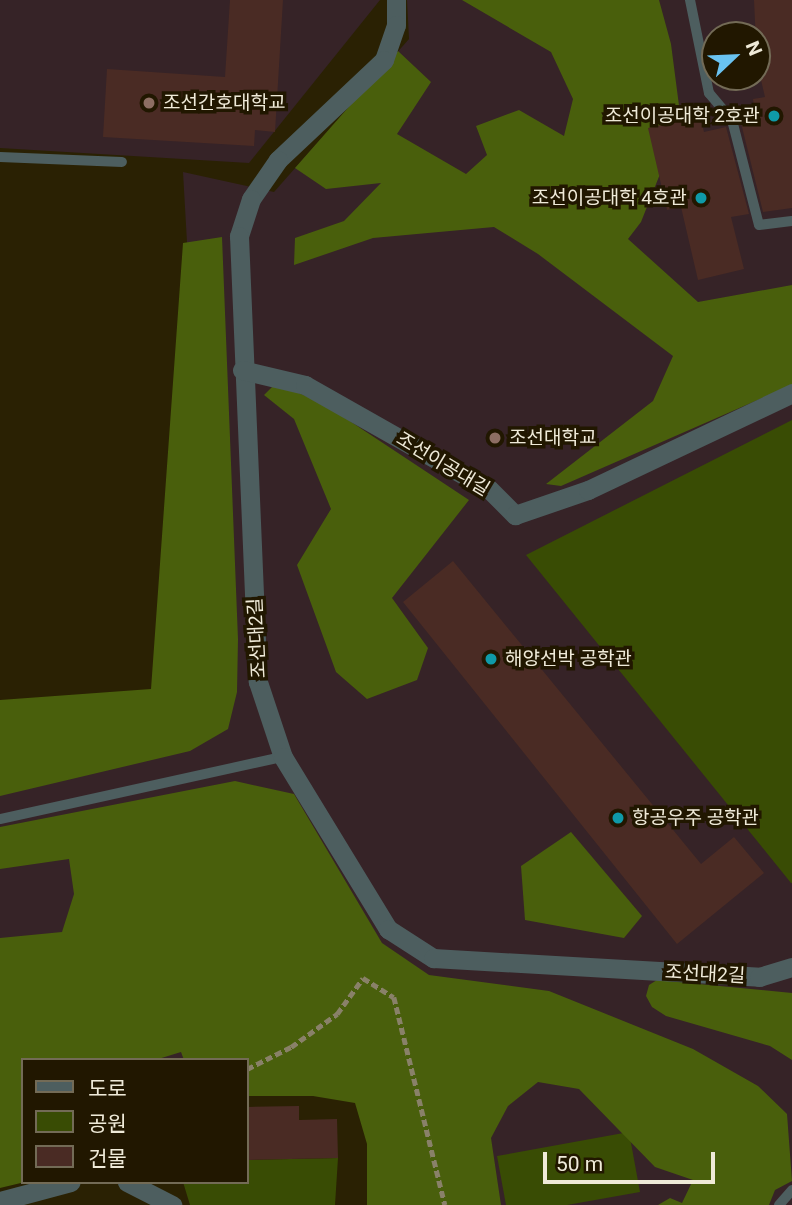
<!DOCTYPE html>
<html>
<head>
<meta charset="utf-8">
<style>
  body { margin:0 }
  #map { position:relative; width:792px; height:1205px; overflow:hidden; background:#2a2103; font-family:Roboto,"Noto Sans KR",sans-serif }
  div>[style] { position:absolute }
  .education>* { inset:0; background:#362327 }
  .green>* { inset:0; background:#394c04 }
  .forest>* { inset:0; background:#495f0c }
  .building>* { inset:0; background:#4a2b24 }
  .path>* { height:4.5px; margin-top:-2.25px; transform-origin:0; background:repeating-linear-gradient(90deg,#898169 0 7px,transparent 0 10.5px) }
  .lane>* { height:10px; margin:-5px; padding:0 5px; transform-origin:5px; border-radius:5px; background:#4d5e5f }
  .street>* { height:19px; margin:-9.5px; padding:0 9.5px; transform-origin:9.5px; border-radius:9.5px; background:#4d5e5f }
  .dots>* { width:19px; height:19px; translate:-50% -50%; box-sizing:border-box; border:4px solid #211700; border-radius:50% }
  span { translate:-50% -50%; white-space:nowrap; text-align:center; line-height:1.15; -webkit-text-stroke:7px #211700; paint-order:stroke }
  .poi-label { font-size:19px; color:#efead8 }
  .left { translate:0 -50%; text-align:left }
  .right { translate:-100% -50%; text-align:right }
  .street-label { font-size:19px; color:#efead8 }
  .legend { position:absolute; left:21px; top:1058px; width:228px; height:126px; box-sizing:border-box; background:#211700; border:2px solid #736b56; margin:0; padding:9px 12px; list-style:none; font-size:21px; color:#efead8 }
  .legend li { display:flex; align-items:center; gap:14px; height:35px }
  .legend b { width:35px; border:2px solid #736b56 }
  .north { position:absolute; left:701px; top:21px; width:70px; height:70px; box-sizing:border-box; background:#211700; border:2px solid #736b56; border-radius:50%; rotate:67deg; font-size:19px; font-weight:700; line-height:28px; text-align:center; color:#efead8 }
  .north::after { content:''; display:block; margin:auto; width:24px; height:32px; background:#6ac3f1; clip-path:polygon(50% 0,100% 100%,50% 72%,0 100%) }
  .scale { position:absolute; left:543px; top:1152px; width:172px; height:32px; box-sizing:border-box; border:4px solid #efead8; border-top:0; padding-left:9px; font-size:21px; line-height:24px; white-space:nowrap; color:#efead8; -webkit-text-stroke:5px #211700; paint-order:stroke }
</style>
</head>
<body>
<div id="map">
  <div class="education">
    <div style="clip-path:polygon(0 0,380px 0,249px 163px,0 148px)"></div>
    <div style="clip-path:polygon(evenodd,407px 0,792px 0,792px 1205px,496px 1205px,491px 1149px,247px 1060px,23px 1060px,0 1150px,0 725px,212px 683px,183px 172px,274px 192px,409px 39px,407px 0,715px 35px,757px 35px,757px 77px,715px 77px,715px 35px)"></div>
  </div>
  <div class="green">
    <div style="clip-path:polygon(792px 420px,792px 883px,791px 883px,526px 555px)"></div>
    <div style="clip-path:polygon(629px 1132px,640px 1192px,567px 1205px,506px 1205px,497px 1156px)"></div>
    <div style="clip-path:polygon(338px 1158px,335px 1205px,190px 1205px,183px 1182px,247px 1182px,247px 1160px)"></div>
  </div>
  <div class="forest">
    <div style="clip-path:polygon(462px 0,659px 0,671px 44px,681px 121px,641px 222px,628px 239px,698px 302px,792px 285px,792px 385px,561px 486px,546px 484px,653px 401px,673px 356px,538px 254px,494px 227px,373px 238px,294px 265px,295px 238px,344px 221px,381px 183px,326px 189px,295px 168px,398px 51px,431px 82px,397px 134px,466px 174px,487px 155px,476px 126px,519px 110px,564px 136px,573px 99px,551px 52px)"></div>
    <div style="clip-path:polygon(222px 237px,238px 639px,237px 692px,228px 729px,190px 751px,0 796px,0 700px,151px 689px,183px 243px)"></div>
    <div style="clip-path:polygon(276px 383px,324px 404px,469px 500px,392px 598px,428px 648px,417px 680px,367px 699px,336px 672px,297px 565px,331px 509px,294px 419px,264px 395px)"></div>
    <div style="clip-path:polygon(235px 781px,294px 794px,382px 943px,429px 975px,549px 991px,693px 1049px,758px 1086px,787px 1114px,792px 1181px,775px 1190px,769px 1205px,658px 1205px,670px 1198px,682px 1203px,693px 1180px,655px 1167px,579px 1089px,538px 1082px,508px 1106px,491px 1138px,501px 1205px,367px 1205px,367px 1144px,355px 1103px,313px 1096px,247px 1096px,247px 1060px,184px 1060px,181px 1052px,155px 1060px,23px 1060px,25px 1182px,0 1188px,0 938px,62px 932px,74px 894px,69px 859px,0 869px,0 827px)"></div>
    <div style="clip-path:polygon(571px 832px,642px 916px,624px 938px,525px 920px,521px 866px)"></div>
    <div style="clip-path:polygon(657px 980px,792px 993px,792px 1060px,770px 1046px,666px 1016px,652px 1007px,646px 996px,649px 985px)"></div>
  </div>
  <div class="building">
    <div style="clip-path:polygon(230px 0,283px 0,275px 132px,255px 130px,254px 146px,103px 137px,107px 69px,225px 77px)"></div>
    <div style="clip-path:polygon(754px 0,792px 0,792px 208px,763px 212px,741px 123px,756px 119px,753px 99px,765px 97px,757px 63px)"></div>
    <div style="clip-path:polygon(700px 116px,704px 132px,726px 127px,749px 214px,731px 217px,744px 269px,698px 280px,681px 207px,667px 210px,648px 128px)"></div>
    <div style="clip-path:polygon(453px 561px,701px 864px,734px 837px,764px 873px,677px 944px,403px 602px)"></div>
    <div style="clip-path:polygon(299px 1106px,299px 1120px,337px 1119px,338px 1158px,247px 1160px,247px 1107px)"></div>
  </div>
  <div class="path">
    <div style="left:247px;top:1069px;width:49px;rotate:-26.6deg"></div>
    <div style="left:291px;top:1047px;width:57px;rotate:-35.7deg"></div>
    <div style="left:337px;top:1014px;width:44px;rotate:-54.2deg"></div>
    <div style="left:363px;top:978px;width:36px;rotate:32deg"></div>
    <div style="left:394px;top:997px;width:214px;rotate:76.2deg"></div>
  </div>
  <div class="lane">
    <div style="left:690px;top:0;width:95px;rotate:78.5deg"></div>
    <div style="left:709px;top:93px;width:35px;rotate:50deg"></div>
    <div style="left:732px;top:120px;width:108px;rotate:75.6deg"></div>
    <div style="left:759px;top:225px;width:33px;rotate:-7deg"></div>
    <div style="left:0;top:157px;width:122px;rotate:2.3deg"></div>
    <div style="left:0;top:819px;width:290px;rotate:-12.4deg"></div>
    <div style="left:779px;top:1205px;width:20px;rotate:-49deg"></div>
  </div>
  <div class="street">
    <div style="left:396px;top:0;width:25px;rotate:90deg"></div>
    <div style="left:396px;top:25px;width:37px;rotate:109deg"></div>
    <div style="left:384px;top:60px;width:146px;rotate:136.7deg"></div>
    <div style="left:278px;top:160px;width:47px;rotate:124.7deg"></div>
    <div style="left:251px;top:199px;width:39px;rotate:108deg"></div>
    <div style="left:239px;top:236px;width:446px;rotate:87.6deg"></div>
    <div style="left:258px;top:682px;width:79px;rotate:71.6deg"></div>
    <div style="left:283px;top:757px;width:202px;rotate:58.6deg"></div>
    <div style="left:388px;top:929px;width:54px;rotate:32.8deg"></div>
    <div style="left:433px;top:958px;width:327px;rotate:3.3deg"></div>
    <div style="left:759px;top:977px;width:34px;rotate:-17deg"></div>
    <div style="left:242px;top:370px;width:65px;rotate:13.4deg"></div>
    <div style="left:305px;top:385px;width:211px;rotate:29.5deg"></div>
    <div style="left:489px;top:489px;width:37px;rotate:45deg"></div>
    <div style="left:515px;top:515px;width:77px;rotate:-18.9deg"></div>
    <div style="left:588px;top:490px;width:226px;rotate:-25.4deg"></div>
    <div style="left:127px;top:1182px;width:51px;rotate:27.1deg"></div>
    <div style="left:0;top:1201px;width:73px;rotate:-15deg"></div>
  </div>
  <div class="dots">
    <div style="left:149px;top:103px;background:#8d6e63"></div>
    <div style="left:774px;top:116px;background:#0f9aa8"></div>
    <div style="left:701px;top:198px;background:#0f9aa8"></div>
    <div style="left:495px;top:438px;background:#8d6e63"></div>
    <div style="left:491px;top:659px;background:#0f9aa8"></div>
    <div style="left:618px;top:818px;background:#0f9aa8"></div>
  </div>
  <div class="poi-label">
    <span class="left" style="left:163px;top:103px">조선간호대학교</span>
    <span class="right" style="left:760px;top:116px">조선이공대학 2호관</span>
    <span class="right" style="left:687px;top:198px">조선이공대학 4호관</span>
    <span class="left" style="left:509px;top:438px">조선대학교</span>
    <span class="left" style="left:505px;top:659px">해양선박 공학관</span>
    <span class="left" style="left:632px;top:818px">항공우주 공학관</span>
  </div>
  <div class="street-label">
    <span style="left:443px;top:464px;rotate:31deg">조선이공대길</span>
    <span style="left:257px;top:638px;rotate:-93deg">조선대2길</span>
    <span style="left:705px;top:974px;rotate:3deg">조선대2길</span>
  </div>
  <ul class="legend">
  <li><b style="height:9px;background:#4d5e5f"></b>도로</li>
  <li><b style="height:19px;background:#394c04"></b>공원</li>
  <li><b style="height:19px;background:#4a2b24"></b>건물</li>
  </ul>
  <div class="north">N</div>
  <div class="scale">50 m</div>
</div>
</body>
</html>
